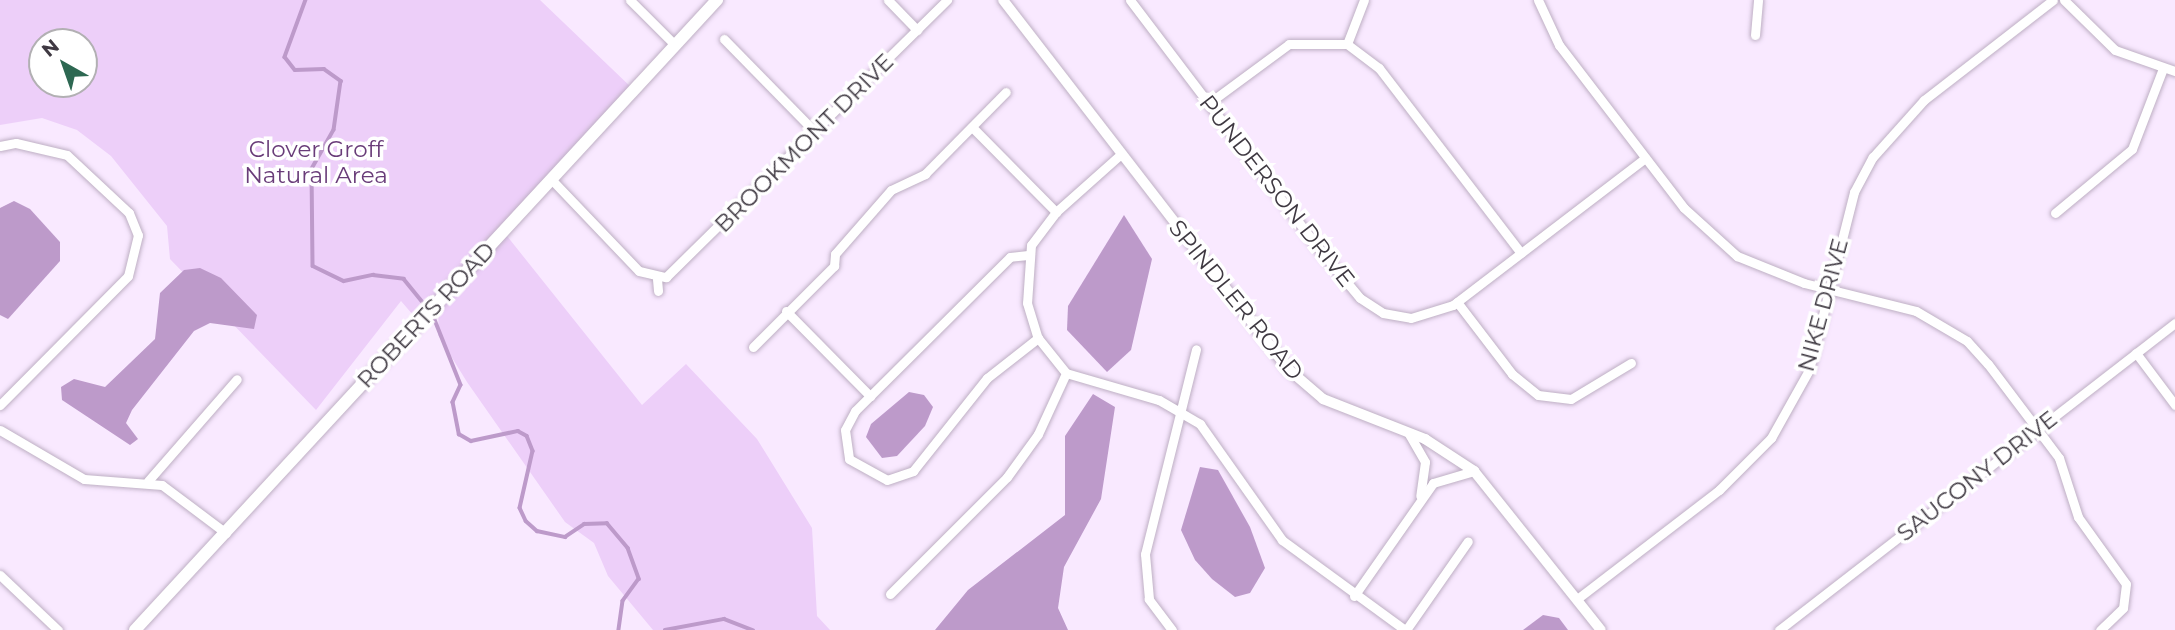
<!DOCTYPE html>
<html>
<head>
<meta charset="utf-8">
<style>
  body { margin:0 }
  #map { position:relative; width:2175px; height:630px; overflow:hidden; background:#f9e9ff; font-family:Montserrat,sans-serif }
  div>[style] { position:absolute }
  .green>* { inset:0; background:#edcff9 }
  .water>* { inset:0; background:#bd9aca }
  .stream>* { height:3.5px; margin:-1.75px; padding:0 1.75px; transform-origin:1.75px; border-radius:1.75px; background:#bd9aca }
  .roads { filter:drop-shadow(0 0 2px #beafc4) drop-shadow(0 0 2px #beafc4) }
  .minor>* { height:9px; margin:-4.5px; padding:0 4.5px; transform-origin:4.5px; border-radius:4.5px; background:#fff }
  .tertiary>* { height:10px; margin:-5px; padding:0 5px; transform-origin:5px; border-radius:5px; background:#fff }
  .secondary>* { height:12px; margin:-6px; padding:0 6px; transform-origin:6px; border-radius:6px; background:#fff }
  span { translate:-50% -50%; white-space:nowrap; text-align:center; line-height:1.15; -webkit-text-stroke:7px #fff; paint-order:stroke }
  .street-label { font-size:23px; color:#3f3942 }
  .park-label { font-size:23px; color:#693c79 }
  .north { position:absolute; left:28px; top:28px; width:70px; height:70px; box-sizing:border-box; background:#fff; border:2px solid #b2b0b3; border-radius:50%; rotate:320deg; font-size:19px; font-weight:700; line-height:28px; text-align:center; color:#3f3942 }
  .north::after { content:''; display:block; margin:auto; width:24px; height:32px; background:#2d6852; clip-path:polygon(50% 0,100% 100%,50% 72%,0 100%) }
</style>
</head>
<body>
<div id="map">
  <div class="green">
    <div style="clip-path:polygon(evenodd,0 0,540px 0,634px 90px,503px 231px,642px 405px,686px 364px,757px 439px,812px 528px,817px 616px,830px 630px,653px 630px,608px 576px,594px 543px,565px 522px,467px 382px,438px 335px,439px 301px,419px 322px,401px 301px,316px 410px,170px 259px,167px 226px,111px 156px,77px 130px,42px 118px,0 125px,0 0,42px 42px,84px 42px,84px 84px,42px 84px,42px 42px)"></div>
  </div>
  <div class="water">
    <div style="clip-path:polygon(14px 201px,30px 209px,60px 242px,60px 261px,8px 319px,0 315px,0 208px)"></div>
    <div style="clip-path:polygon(1124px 215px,1152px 259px,1131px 350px,1107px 372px,1067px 330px,1068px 306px)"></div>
    <div style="clip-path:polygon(200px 268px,221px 278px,257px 315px,254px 329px,210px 323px,194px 331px,132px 410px,126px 423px,138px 439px,130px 445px,62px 400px,61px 387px,74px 379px,105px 387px,155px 339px,160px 293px,184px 270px)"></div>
    <div style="clip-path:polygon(909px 392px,924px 395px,933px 407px,925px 426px,897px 456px,882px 458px,866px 437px,871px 424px)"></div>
    <div style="clip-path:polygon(1093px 394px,1115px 407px,1101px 499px,1064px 567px,1058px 608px,1068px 630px,935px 630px,968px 590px,1065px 515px,1065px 436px)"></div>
    <div style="clip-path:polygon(1200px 467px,1218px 470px,1250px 527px,1265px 568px,1250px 593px,1235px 597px,1212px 579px,1195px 560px,1181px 530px)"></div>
    <div style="clip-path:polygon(1543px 615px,1559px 618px,1568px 630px,1523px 630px)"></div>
  </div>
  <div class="stream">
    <div style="left:306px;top:0;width:61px;rotate:110.2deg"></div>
    <div style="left:285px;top:57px;width:16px;rotate:52deg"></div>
    <div style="left:295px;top:70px;width:29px;rotate:-2deg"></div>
    <div style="left:324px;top:69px;width:21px;rotate:35deg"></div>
    <div style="left:341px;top:81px;width:49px;rotate:98.1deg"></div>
    <div style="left:334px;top:130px;width:45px;rotate:119.4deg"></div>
    <div style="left:312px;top:169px;width:97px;rotate:89.4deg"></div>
    <div style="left:313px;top:266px;width:34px;rotate:26deg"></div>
    <div style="left:344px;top:281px;width:30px;rotate:-12deg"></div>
    <div style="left:373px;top:275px;width:31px;rotate:7deg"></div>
    <div style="left:404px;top:279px;width:38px;rotate:51deg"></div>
    <div style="left:433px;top:315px;width:75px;rotate:68.2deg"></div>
    <div style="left:461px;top:385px;width:19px;rotate:115deg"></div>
    <div style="left:453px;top:402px;width:33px;rotate:79deg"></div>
    <div style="left:459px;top:434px;width:14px;rotate:30deg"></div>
    <div style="left:471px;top:441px;width:48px;rotate:-12deg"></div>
    <div style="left:518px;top:431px;width:10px;rotate:29deg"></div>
    <div style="left:527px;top:436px;width:16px;rotate:68deg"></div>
    <div style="left:533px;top:451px;width:58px;rotate:102.8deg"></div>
    <div style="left:520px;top:508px;width:14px;rotate:65deg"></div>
    <div style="left:526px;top:521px;width:15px;rotate:42deg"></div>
    <div style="left:537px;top:531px;width:29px;rotate:12deg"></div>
    <div style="left:565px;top:537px;width:23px;rotate:-34deg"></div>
    <div style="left:584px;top:524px;width:23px;rotate:-2deg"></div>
    <div style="left:607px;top:523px;width:33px;rotate:50deg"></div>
    <div style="left:628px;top:548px;width:33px;rotate:70deg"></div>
    <div style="left:639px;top:579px;width:27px;rotate:126deg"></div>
    <div style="left:623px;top:601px;width:29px;rotate:98deg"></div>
    <div style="left:665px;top:630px;width:60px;rotate:-10.6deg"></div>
    <div style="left:724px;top:619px;width:31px;rotate:21deg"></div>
  </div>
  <div class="roads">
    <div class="minor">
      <div style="left:630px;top:0;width:64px;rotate:45deg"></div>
      <div style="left:888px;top:0;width:42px;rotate:46deg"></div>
      <div style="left:1130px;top:0;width:306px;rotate:52.8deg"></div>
      <div style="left:1315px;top:244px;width:70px;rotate:50.2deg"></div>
      <div style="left:1360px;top:298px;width:27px;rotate:33deg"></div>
      <div style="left:1383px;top:313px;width:28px;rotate:10deg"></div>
      <div style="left:1411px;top:318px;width:44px;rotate:-17.2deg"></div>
      <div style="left:1453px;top:305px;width:242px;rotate:-37.4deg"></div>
      <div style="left:1538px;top:0;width:50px;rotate:65deg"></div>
      <div style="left:1559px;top:45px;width:205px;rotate:52.5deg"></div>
      <div style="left:1684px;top:208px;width:72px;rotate:42.2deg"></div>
      <div style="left:1737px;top:256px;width:72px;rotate:21.9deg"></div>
      <div style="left:1804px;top:283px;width:115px;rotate:14deg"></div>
      <div style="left:1916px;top:311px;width:59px;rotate:30.5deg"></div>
      <div style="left:1967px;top:341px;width:31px;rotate:48deg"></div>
      <div style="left:1988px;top:364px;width:118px;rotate:52.9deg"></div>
      <div style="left:2059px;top:458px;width:62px;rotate:72.1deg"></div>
      <div style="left:2078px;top:517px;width:82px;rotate:54.4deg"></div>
      <div style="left:2126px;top:584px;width:24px;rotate:97deg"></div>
      <div style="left:2123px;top:608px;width:32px;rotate:136deg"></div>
      <div style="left:2064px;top:0;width:71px;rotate:44.4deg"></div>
      <div style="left:2115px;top:50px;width:64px;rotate:19.3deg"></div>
      <div style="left:1755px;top:35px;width:35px;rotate:-85deg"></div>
      <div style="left:724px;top:39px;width:130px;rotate:45.6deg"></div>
      <div style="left:1347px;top:44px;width:47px;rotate:-68.9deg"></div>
      <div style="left:1209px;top:103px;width:99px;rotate:-36.4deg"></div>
      <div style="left:1289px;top:44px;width:58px"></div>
      <div style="left:1347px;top:44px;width:40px;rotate:37deg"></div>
      <div style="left:1379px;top:68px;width:233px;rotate:52.5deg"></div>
      <div style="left:972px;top:127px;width:120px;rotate:45.3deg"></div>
      <div style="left:0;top:146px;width:16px;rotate:-11deg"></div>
      <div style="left:16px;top:143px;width:52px;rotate:13.2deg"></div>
      <div style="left:67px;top:155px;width:85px;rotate:43.1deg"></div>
      <div style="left:129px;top:213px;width:24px;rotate:68deg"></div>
      <div style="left:138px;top:235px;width:42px;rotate:103.7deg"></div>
      <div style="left:128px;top:276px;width:182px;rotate:134.8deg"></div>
      <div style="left:1121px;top:154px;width:87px;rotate:138.3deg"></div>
      <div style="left:1056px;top:212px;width:41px;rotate:127.1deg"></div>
      <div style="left:1031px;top:245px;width:58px;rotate:93.9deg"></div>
      <div style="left:1027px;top:303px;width:37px;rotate:73deg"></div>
      <div style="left:1038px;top:338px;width:45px;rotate:51.3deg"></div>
      <div style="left:1066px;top:373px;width:97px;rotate:16.2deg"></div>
      <div style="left:1159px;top:400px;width:48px;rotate:30.3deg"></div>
      <div style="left:1200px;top:424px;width:142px;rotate:54.7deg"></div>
      <div style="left:1282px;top:540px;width:152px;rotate:36.2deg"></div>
      <div style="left:551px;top:179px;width:127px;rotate:46.3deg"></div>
      <div style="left:639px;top:271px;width:28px;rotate:13deg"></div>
      <div style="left:666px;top:277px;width:395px;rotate:-44.6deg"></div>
      <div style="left:2055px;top:213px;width:100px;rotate:-39.7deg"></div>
      <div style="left:2132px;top:149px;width:84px;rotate:-69deg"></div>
      <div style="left:1028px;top:255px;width:18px;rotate:174deg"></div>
      <div style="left:1010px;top:257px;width:218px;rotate:135.2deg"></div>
      <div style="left:855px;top:411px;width:21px;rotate:118deg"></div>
      <div style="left:845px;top:430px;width:29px;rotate:82deg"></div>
      <div style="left:849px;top:459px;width:43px;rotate:28.9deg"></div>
      <div style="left:887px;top:480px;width:28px;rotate:-19deg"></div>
      <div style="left:913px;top:471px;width:119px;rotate:-51.5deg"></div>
      <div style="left:987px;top:378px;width:65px;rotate:-38.1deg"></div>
      <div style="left:657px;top:279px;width:12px;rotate:85deg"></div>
      <div style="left:1457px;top:302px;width:91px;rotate:52.6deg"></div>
      <div style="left:1512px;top:374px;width:33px;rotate:39deg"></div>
      <div style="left:1538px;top:395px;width:33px;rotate:7deg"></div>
      <div style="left:1571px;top:399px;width:70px;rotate:-31deg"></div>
      <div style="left:786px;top:311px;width:120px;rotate:45.3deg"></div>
      <div style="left:753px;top:347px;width:115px;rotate:-45deg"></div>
      <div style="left:834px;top:266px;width:12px;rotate:-85deg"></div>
      <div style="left:835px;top:254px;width:85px;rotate:-48.8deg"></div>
      <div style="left:891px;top:190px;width:38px;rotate:-25deg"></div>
      <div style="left:925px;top:174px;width:115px;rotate:-45.4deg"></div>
      <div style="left:2136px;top:353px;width:65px;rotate:53.1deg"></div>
      <div style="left:0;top:430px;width:97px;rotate:30.3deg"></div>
      <div style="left:84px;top:479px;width:78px;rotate:4.4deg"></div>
      <div style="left:162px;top:485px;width:80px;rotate:36.9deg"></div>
      <div style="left:1409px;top:434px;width:32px;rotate:60deg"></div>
      <div style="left:1425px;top:462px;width:34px;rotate:98deg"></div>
      <div style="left:148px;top:481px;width:135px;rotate:-48.9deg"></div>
      <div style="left:0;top:575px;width:80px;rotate:43.5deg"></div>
      <div style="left:890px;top:594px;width:165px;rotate:-45deg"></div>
      <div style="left:1007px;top:477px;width:53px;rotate:-54.2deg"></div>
      <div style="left:1038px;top:434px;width:67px;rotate:-65.3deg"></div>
      <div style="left:1354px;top:596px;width:138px;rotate:-55deg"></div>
      <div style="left:1433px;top:483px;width:43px;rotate:-16.3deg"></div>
      <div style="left:1577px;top:599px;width:179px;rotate:-37.5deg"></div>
      <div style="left:1719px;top:490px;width:74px;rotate:-45deg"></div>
      <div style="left:1771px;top:438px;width:78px;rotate:-60.8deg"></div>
      <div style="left:1809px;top:370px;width:184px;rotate:-75.8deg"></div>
      <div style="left:1854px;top:192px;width:40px;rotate:-62deg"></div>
      <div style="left:1873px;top:157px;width:76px;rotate:-48.2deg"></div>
      <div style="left:1924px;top:100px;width:163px;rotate:-37.8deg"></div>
      <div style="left:1172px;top:630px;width:39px;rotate:-127deg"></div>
      <div style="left:1149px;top:599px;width:45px;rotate:-95.1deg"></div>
      <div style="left:1145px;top:554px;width:211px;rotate:-76deg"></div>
      <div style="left:1406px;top:630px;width:108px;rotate:-55.1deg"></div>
      <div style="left:1779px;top:630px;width:501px;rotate:-37.78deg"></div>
    </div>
    <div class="tertiary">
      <div style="left:1003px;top:0;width:465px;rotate:52.3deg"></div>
      <div style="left:1287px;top:368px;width:48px;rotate:40.7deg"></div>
      <div style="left:1323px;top:399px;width:110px;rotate:21.4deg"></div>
      <div style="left:1425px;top:439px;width:59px;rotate:33.1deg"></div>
      <div style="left:1474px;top:471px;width:203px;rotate:51.4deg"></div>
    </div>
    <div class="secondary">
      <div style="left:135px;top:630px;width:858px;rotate:-47.27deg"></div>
    </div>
  </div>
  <div class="street-label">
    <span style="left:804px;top:143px;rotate:-45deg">BROOKMONT DRIVE</span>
    <span style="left:1277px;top:191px;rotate:52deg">PUNDERSON DRIVE</span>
    <span style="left:1236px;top:300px;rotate:51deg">SPINDLER ROAD</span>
    <span style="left:1823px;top:305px;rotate:-75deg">NIKE DRIVE</span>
    <span style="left:426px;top:315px;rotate:-47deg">ROBERTS ROAD</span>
    <span style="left:1977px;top:476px;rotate:-38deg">SAUCONY DRIVE</span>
  </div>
  <div class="park-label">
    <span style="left:316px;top:162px">Clover Groff<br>Natural Area</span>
  </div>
  <div class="north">N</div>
</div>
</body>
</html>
